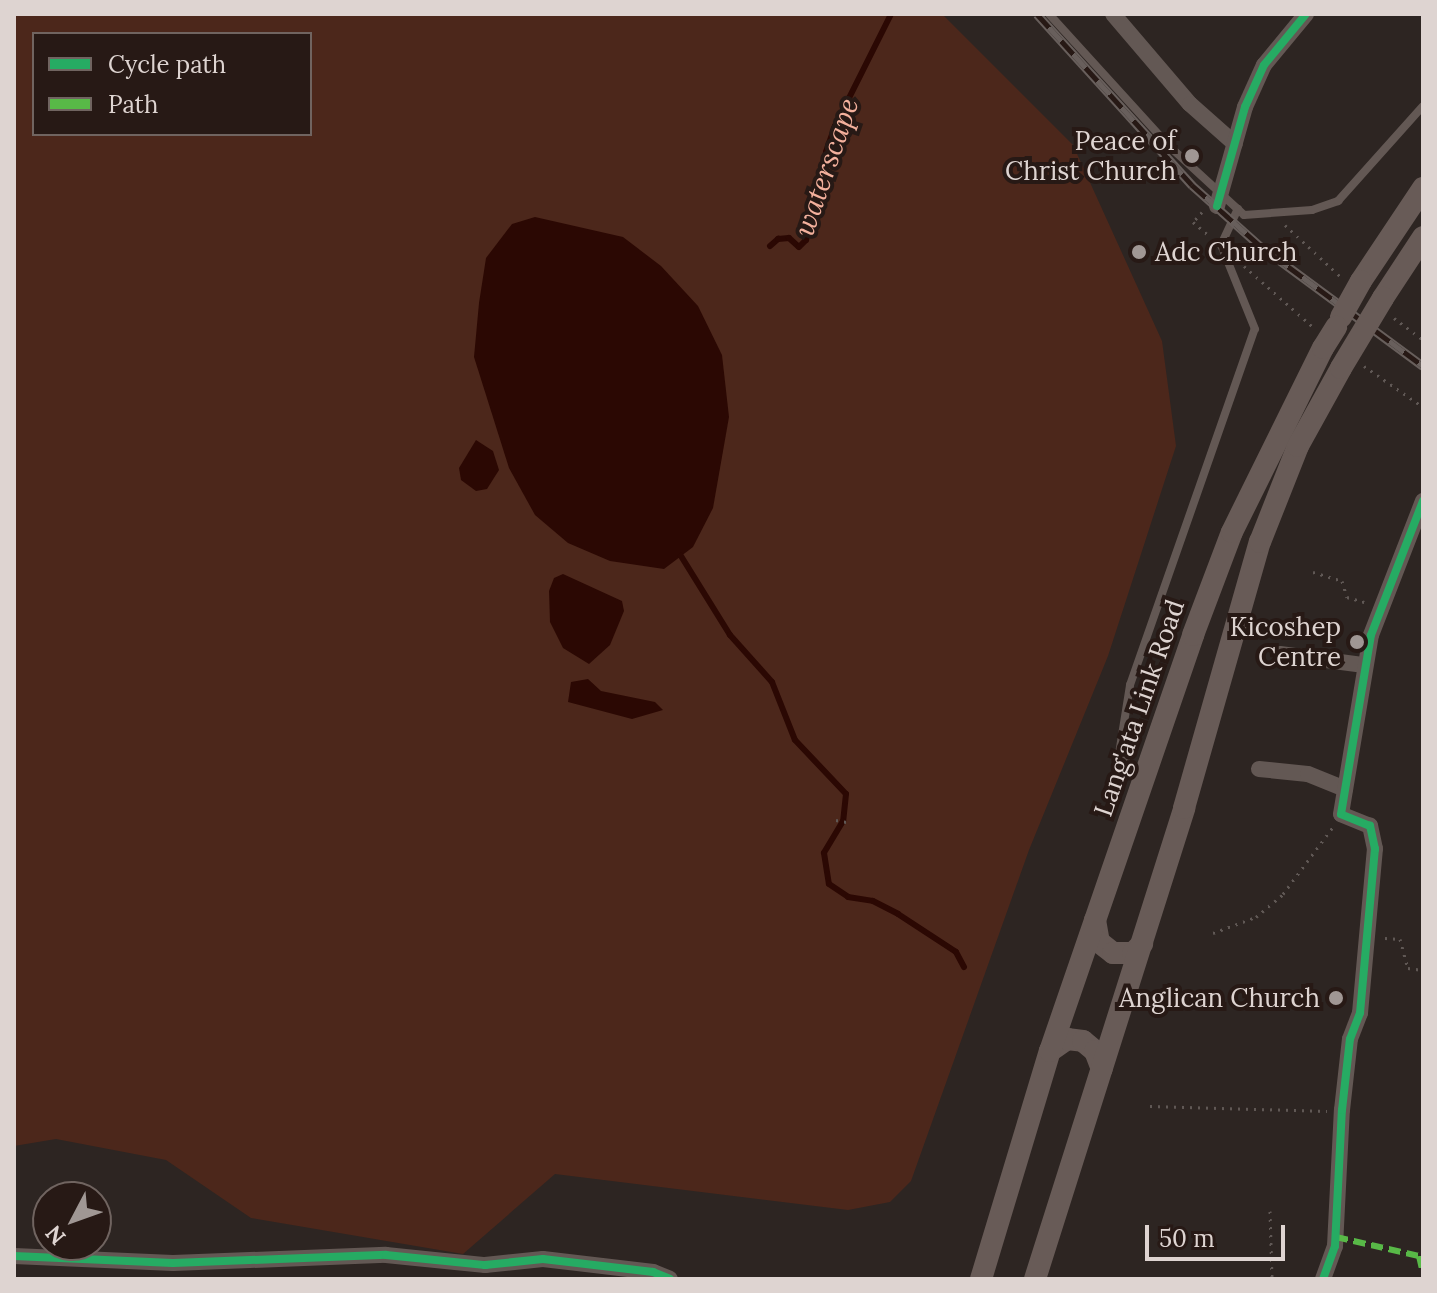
<!DOCTYPE html>
<html>
<head>
<meta charset="utf-8">
<style>
  body { margin:0 }
  #map { position:relative; width:1437px; height:1293px; overflow:hidden; background:#2d2522; font-family:Lora,serif }
  div>[style] { position:absolute }
  .green>* { inset:0; background:#4c271b; transform-origin:0 0 }
  .water>* { inset:0; background:#2b0803 }
  .stream>* { height:6px; margin:-3px; padding:0 3px; transform-origin:3px; border-radius:3px; background:#2b0803 }
  .path>* { height:3px; margin-top:-1.5px; transform-origin:0; background:repeating-linear-gradient(90deg,#605855 0 2px,transparent 0 8px) }
  .service>* { height:8px; margin:-4px; padding:0 4px; transform-origin:4px; border-radius:4px; background:#635854 }
  .minor>* { height:16px; margin:-8px; padding:0 8px; transform-origin:8px; border-radius:8px; background:#635854 }
  .secondary>* { height:22px; margin:-11px; padding:0 11px; transform-origin:11px; border-radius:11px; background:#685b57 }
  .rail>* { height:9px; margin-top:-4.5px; transform-origin:0; background:repeating-linear-gradient(90deg,#271915 0 18px,#685f5c 0 36px); box-sizing:border-box; border-block:2px solid #685f5c }
  .secondary-bridge>* { height:22px; margin:-11px; padding:0 11px; transform-origin:11px; border-radius:11px; background:#685b57 }
  .quiet>* { height:6px; margin-top:-3px; transform-origin:0; background:repeating-linear-gradient(90deg,#58b947 0 12px,transparent 0 18px) }
  .cycleway>* { height:8px; margin:-4px; padding:0 4px; transform-origin:4px; border-radius:4px; background:#26ab63 }
  .dots>* { width:22px; height:22px; translate:-50% -50%; box-sizing:border-box; border:4px solid #271915; border-radius:50% }
  span { translate:-50% -50%; white-space:nowrap; text-align:center; line-height:1.15; -webkit-text-stroke:8px #271915; paint-order:stroke }
  .poi-label { font-size:26px; color:#ded4d1 }
  .right { translate:-100% -50%; text-align:right }
  .left { translate:0 -50%; text-align:left }
  .street-label { font-size:26px; color:#ded4d1 }
  .water-label { font-size:28px; color:#f4b19d; font-style:italic }
  .frame { position:absolute; inset:0; border:16px solid #ded4d1; pointer-events:none }
  .legend { position:absolute; left:32px; top:32px; width:280px; height:104px; box-sizing:border-box; background:#271915; border:2px solid #706460; margin:0; padding:10px 14px; list-style:none; font-size:24px; color:#ded4d1 }
  .legend li { display:flex; align-items:center; gap:16px; height:40px }
  .legend b { width:40px; border:2px solid #706460 }
  .north { position:absolute; left:32px; top:1181px; width:80px; height:80px; box-sizing:border-box; background:#271915; border:2px solid #706460; border-radius:50%; rotate:229deg; font-size:22px; font-weight:700; line-height:32px; text-align:center; color:#ded4d1 }
  .north::after { content:''; display:block; margin:auto; width:28px; height:36px; background:#a09794; clip-path:polygon(50% 0,100% 100%,50% 72%,0 100%) }
  .scale { position:absolute; left:1145px; top:1225px; width:140px; height:36px; box-sizing:border-box; border:4px solid #ded4d1; border-top:0; padding-left:10px; font-size:24px; line-height:28px; white-space:nowrap; color:#ded4d1; -webkit-text-stroke:6px #271915; paint-order:stroke }
</style>
</head>
<body>
<div id="map">
  <div class="green">
    <div style="clip-path:polygon(evenodd,14px 14px,942px 14px,1073px 145px,1162px 341px,1176px 446px,1108px 656px,1029px 850px,911px 1181px,890px 1202px,848px 1210px,555px 1174px,463px 1254px,251px 1218px,166px 1160px,56px 1139px,14px 1146px,14px 14px,34px 34px,310px 34px,310px 134px,34px 134px,34px 34px)"></div>
    <div style="left:14px;top:1277px;width:408px;height:2px"></div>
  </div>
  <div class="water">
    <div style="clip-path:polygon(535px 217px,623px 237px,661px 266px,698px 306px,722px 355px,729px 417px,713px 508px,693px 547px,664px 569px,610px 561px,568px 543px,535px 515px,509px 468px,474px 357px,479px 303px,486px 258px,512px 224px)"></div>
    <div style="clip-path:polygon(476px 440px,493px 451px,499px 470px,487px 489px,476px 491px,461px 480px,459px 468px)"></div>
    <div style="clip-path:polygon(563px 574px,622px 601px,624px 611px,610px 645px,589px 664px,563px 648px,550px 622px,549px 591px,554px 578px)"></div>
    <div style="clip-path:polygon(588px 679px,601px 691px,655px 702px,663px 710px,632px 719px,568px 702px,571px 682px)"></div>
  </div>
  <div class="stream">
    <div style="left:770px;top:246px;width:11px;rotate:-41deg"></div>
    <div style="left:778px;top:239px;width:11px;rotate:-5deg"></div>
    <div style="left:789px;top:238px;width:13px;rotate:42deg"></div>
    <div style="left:799px;top:247px;width:10px;rotate:-45deg"></div>
    <div style="left:806px;top:240px;width:25px;rotate:-81deg"></div>
    <div style="left:810px;top:215px;width:26px;rotate:-61deg"></div>
    <div style="left:823px;top:192px;width:40px;rotate:-85.7deg"></div>
    <div style="left:826px;top:152px;width:28px;rotate:-71deg"></div>
    <div style="left:835px;top:126px;width:125px;rotate:-63.4deg"></div>
    <div style="left:681px;top:556px;width:93px;rotate:58.2deg"></div>
    <div style="left:730px;top:635px;width:63px;rotate:48.2deg"></div>
    <div style="left:772px;top:682px;width:62px;rotate:68.4deg"></div>
    <div style="left:795px;top:740px;width:74px;rotate:46.6deg"></div>
    <div style="left:846px;top:794px;width:27px;rotate:96deg"></div>
    <div style="left:843px;top:821px;width:37px;rotate:121deg"></div>
    <div style="left:824px;top:853px;width:31px;rotate:81deg"></div>
    <div style="left:829px;top:884px;width:23px;rotate:34deg"></div>
    <div style="left:848px;top:897px;width:25px;rotate:9deg"></div>
    <div style="left:873px;top:901px;width:28px;rotate:27deg"></div>
    <div style="left:898px;top:914px;width:69px;rotate:33.2deg"></div>
    <div style="left:956px;top:952px;width:17px;rotate:62deg"></div>
  </div>
  <div class="path">
    <div style="left:1202px;top:212px;width:13px;rotate:132deg"></div>
    <div style="left:1193px;top:222px;width:23px;rotate:40deg"></div>
    <div style="left:1285px;top:225px;width:76px;rotate:42.9deg"></div>
    <div style="left:1244px;top:266px;width:92px;rotate:41.5deg"></div>
    <div style="left:1394px;top:318px;width:36px;rotate:37deg"></div>
    <div style="left:1364px;top:366px;width:72px;rotate:34.8deg"></div>
    <div style="left:1313px;top:572px;width:30px;rotate:17deg"></div>
    <div style="left:1342px;top:581px;width:17px;rotate:73deg"></div>
    <div style="left:1347px;top:597px;width:18px;rotate:16deg"></div>
    <div style="left:836px;top:820px;width:16px;rotate:11deg"></div>
    <div style="left:1213px;top:933px;width:46px;rotate:-20.4deg"></div>
    <div style="left:1256px;top:917px;width:35px;rotate:-40deg"></div>
    <div style="left:1283px;top:894px;width:84px;rotate:-53.3deg"></div>
    <div style="left:1385px;top:938px;width:15px;rotate:4deg"></div>
    <div style="left:1400px;top:939px;width:30px;rotate:75deg"></div>
    <div style="left:1408px;top:968px;width:15px;rotate:8deg"></div>
    <div style="left:1150px;top:1106px;width:177px;rotate:1.6deg"></div>
    <div style="left:1270px;top:1211px;width:68px;rotate:88.3deg"></div>
  </div>
  <div class="service">
    <div style="left:1049px;top:14px;width:177px;rotate:47.7deg"></div>
    <div style="left:1168px;top:145px;width:103px;rotate:42.6deg"></div>
    <div style="left:1244px;top:215px;width:68px;rotate:-4.2deg"></div>
    <div style="left:1312px;top:210px;width:28px;rotate:-19deg"></div>
    <div style="left:1338px;top:201px;width:127px;rotate:-48.2deg"></div>
    <div style="left:1144px;top:776px;width:33px;rotate:-139deg"></div>
    <div style="left:1119px;top:754px;width:70px;rotate:-80.9deg"></div>
    <div style="left:1130px;top:685px;width:377px;rotate:-70.7deg"></div>
    <div style="left:1255px;top:329px;width:91px;rotate:-112deg"></div>
    <div style="left:1221px;top:245px;width:40px;rotate:-65deg"></div>
  </div>
  <div class="minor">
    <div style="left:1113px;top:14px;width:118px;rotate:49.5deg"></div>
    <div style="left:1190px;top:104px;width:60px;rotate:41.6deg"></div>
    <div style="left:1217px;top:206px;width:103px;rotate:-74.2deg"></div>
    <div style="left:1245px;top:107px;width:46px;rotate:-65.7deg"></div>
    <div style="left:1264px;top:65px;width:66px;rotate:-50.5deg"></div>
    <div style="left:1280px;top:654px;width:85px;rotate:7.5deg"></div>
    <div style="left:1259px;top:769px;width:49px;rotate:5.8deg"></div>
    <div style="left:1308px;top:774px;width:40px;rotate:22deg"></div>
    <div style="left:14px;top:1256px;width:159px;rotate:2.5deg"></div>
    <div style="left:173px;top:1263px;width:213px;rotate:-2.2deg"></div>
    <div style="left:386px;top:1255px;width:100px;rotate:5.8deg"></div>
    <div style="left:485px;top:1265px;width:58px;rotate:-5.9deg"></div>
    <div style="left:543px;top:1259px;width:111px;rotate:6.7deg"></div>
    <div style="left:653px;top:1272px;width:18px;rotate:22deg"></div>
    <div style="left:1323px;top:1279px;width:35px;rotate:-70deg"></div>
    <div style="left:1335px;top:1246px;width:136px;rotate:-87.1deg"></div>
    <div style="left:1342px;top:1110px;width:71px;rotate:-83.6deg"></div>
    <div style="left:1350px;top:1039px;width:28px;rotate:-69deg"></div>
    <div style="left:1360px;top:1013px;width:165px;rotate:-84.8deg"></div>
    <div style="left:1375px;top:849px;width:24px;rotate:-102deg"></div>
    <div style="left:1370px;top:826px;width:31px;rotate:-158deg"></div>
    <div style="left:1341px;top:814px;width:181px;rotate:-80.5deg"></div>
    <div style="left:1371px;top:635px;width:144px;rotate:-68.8deg"></div>
  </div>
  <div class="secondary">
    <div style="left:1361px;top:281px;width:112px;rotate:-56.3deg"></div>
    <div style="left:1383px;top:298px;width:73px;rotate:-56.7deg"></div>
    <div style="left:1095px;top:920px;width:22px;rotate:80deg"></div>
    <div style="left:1099px;top:942px;width:18px;rotate:38deg"></div>
    <div style="left:1113px;top:953px;width:20px"></div>
    <div style="left:1133px;top:953px;width:13px;rotate:-45deg"></div>
    <div style="left:1050px;top:1051px;width:21px;rotate:-35deg"></div>
    <div style="left:1067px;top:1039px;width:16px;rotate:7deg"></div>
    <div style="left:1083px;top:1041px;width:16px;rotate:40deg"></div>
    <div style="left:1095px;top:1051px;width:19px;rotate:69deg"></div>
    <div style="left:981px;top:1279px;width:238px;rotate:-73.2deg"></div>
    <div style="left:1050px;top:1051px;width:440px;rotate:-71deg"></div>
    <div style="left:1193px;top:635px;width:110px;rotate:-69.3deg"></div>
    <div style="left:1232px;top:532px;width:205px;rotate:-63.7deg"></div>
    <div style="left:1035px;top:1279px;width:494px;rotate:-72.4deg"></div>
    <div style="left:1184px;top:808px;width:277px;rotate:-74.1deg"></div>
    <div style="left:1260px;top:542px;width:103px;rotate:-68.4deg"></div>
    <div style="left:1298px;top:446px;width:89px;rotate:-61.1deg"></div>
  </div>
  <div class="rail">
    <div style="left:1037px;top:14px;width:231px;rotate:47.8deg"></div>
    <div style="left:1192px;top:185px;width:90px;rotate:41.8deg"></div>
    <div style="left:1259px;top:245px;width:204px;rotate:36.4deg"></div>
  </div>
  <div class="secondary-bridge">
    <div style="left:1341px;top:317px;width:41px;rotate:-60.9deg"></div>
    <div style="left:1323px;top:348px;width:25px;rotate:-58deg"></div>
    <div style="left:1341px;top:368px;width:82px;rotate:-59deg"></div>
  </div>
  <div class="quiet">
    <div style="left:1336px;top:1237px;width:85px;rotate:12.9deg"></div>
    <div style="left:1419px;top:1256px;width:17px;rotate:77deg"></div>
  </div>
  <div class="cycleway">
    <div style="left:1217px;top:206px;width:103px;rotate:-74.2deg"></div>
    <div style="left:1245px;top:107px;width:46px;rotate:-65.7deg"></div>
    <div style="left:1264px;top:65px;width:66px;rotate:-50.5deg"></div>
    <div style="left:14px;top:1256px;width:159px;rotate:2.5deg"></div>
    <div style="left:173px;top:1263px;width:213px;rotate:-2.2deg"></div>
    <div style="left:386px;top:1255px;width:100px;rotate:5.8deg"></div>
    <div style="left:485px;top:1265px;width:58px;rotate:-5.9deg"></div>
    <div style="left:543px;top:1259px;width:111px;rotate:6.7deg"></div>
    <div style="left:653px;top:1272px;width:18px;rotate:22deg"></div>
    <div style="left:1323px;top:1279px;width:35px;rotate:-70deg"></div>
    <div style="left:1335px;top:1246px;width:136px;rotate:-87.1deg"></div>
    <div style="left:1342px;top:1110px;width:71px;rotate:-83.6deg"></div>
    <div style="left:1350px;top:1039px;width:28px;rotate:-69deg"></div>
    <div style="left:1360px;top:1013px;width:165px;rotate:-84.8deg"></div>
    <div style="left:1375px;top:849px;width:24px;rotate:-102deg"></div>
    <div style="left:1370px;top:826px;width:31px;rotate:-158deg"></div>
    <div style="left:1341px;top:814px;width:181px;rotate:-80.5deg"></div>
    <div style="left:1371px;top:635px;width:144px;rotate:-68.8deg"></div>
  </div>
  <div class="dots">
    <div style="left:1192px;top:156px;background:#a09794"></div>
    <div style="left:1139px;top:252px;background:#a09794"></div>
    <div style="left:1357px;top:642px;background:#a09794"></div>
    <div style="left:1336px;top:998px;background:#a09794"></div>
  </div>
  <div class="poi-label">
    <span class="right" style="left:1176px;top:156px">Peace of<br>Christ Church</span>
    <span class="left" style="left:1155px;top:252px">Adc Church</span>
    <span class="right" style="left:1341px;top:642px">Kicoshep<br>Centre</span>
    <span class="right" style="left:1320px;top:998px">Anglican Church</span>
  </div>
  <div class="street-label">
    <span style="left:1139px;top:708px;rotate:-71deg">Lang'ata Link Road</span>
  </div>
  <div class="water-label">
    <span style="left:826px;top:167px;rotate:-71deg">waterscape</span>
  </div>
  <div class="frame"></div>
  <ul class="legend">
  <li><b style="height:10px;background:#26ab63"></b>Cycle path</li>
  <li><b style="height:10px;background:#58b947"></b>Path</li>
  </ul>
  <div class="north">N</div>
  <div class="scale">50 m</div>
</div>
</body>
</html>
